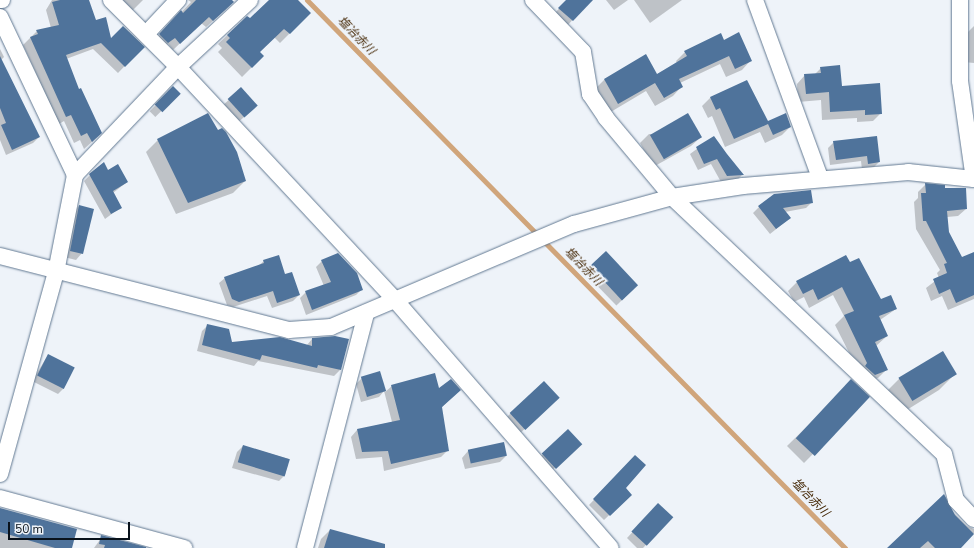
<!DOCTYPE html>
<html>
<head>
<meta charset="utf-8">
<style>
  body { margin:0 }
  #map { position:relative; width:974px; height:548px; overflow:hidden; background:#eef3f9; font-family:"Nunito Sans","Noto Sans JP",sans-serif }
  div>[style] { position:absolute }
  .shadow>* { inset:0; background:#0003; transform-origin:0 0 }
  .stream>* { height:5px; margin:-2.5px; padding:0 2.5px; transform-origin:2.5px; border-radius:2.5px; background:#d0a57b }
  .building>* { inset:0; background:#4f739b; transform-origin:0 0 }
  .roads { filter:drop-shadow(0 0 1px #627992) drop-shadow(0 0 1px #627992) }
  .street>* { height:16px; margin:-8px; padding:0 8px; transform-origin:8px; border-radius:8px; background:#fff }
  span { translate:-50% -50%; white-space:nowrap; text-align:center; line-height:1.15; -webkit-text-stroke:4px #eef3f9; paint-order:stroke }
  .water-label { font-size:12px; color:#452806; font-style:italic }
  .scale { position:absolute; left:8px; top:522px; width:122px; height:18px; box-sizing:border-box; border:2px solid #09121b; border-top:0; padding-left:5px; font-size:12px; line-height:14px; white-space:nowrap; color:#09121b; -webkit-text-stroke:3px #eef3f9; paint-order:stroke }
</style>
</head>
<body>
<div id="map">
  <div class="shadow">
    <div style="clip-path:polygon(52px 0,88px 0,95px 21px,110px 40px,143px 47px,118px 73px,93px 49px,66px 59px,94px 140px,84px 149px,80px 140px,74px 143px,64px 121px,59px 124px,23px 45px,37px 31px,51px 28px,46px 10px)"></div>
    <div style="clip-path:polygon(113px 0,143px 0,128px 15px)"></div>
    <div style="clip-path:polygon(188px 0,230px 0,226px 9px,206px 27px,201px 23px,173px 50px,168px 44px,161px 49px,153px 42px,191px 2px)"></div>
    <div style="clip-path:polygon(271px 0,297px 0,310px 13px,280px 43px,274px 37px,259px 52px,263px 56px,242px 77px,218px 52px,222px 48px,218px 44px,247px 17px,250px 20px)"></div>
    <div style="clip-path:polygon(567px 0,591px 0,566px 27px,553px 15px)"></div>
    <div style="clip-path:polygon(606px 0,628px 0,614px 10px)"></div>
    <div style="clip-path:polygon(634px 0,682px 0,650px 23px)"></div>
    <div style="clip-path:polygon(974px 26px,974px 63px,964px 62px,966px 34px)"></div>
    <div style="clip-path:polygon(723px 41px,751px 60px,742px 70px,726px 77px,720px 64px,680px 83px,682px 86px,673px 96px,655px 106px,646px 91px,609px 113px,595px 89px,604px 80px,645px 56px,656px 75px,677px 63px,676px 61px,685px 52px)"></div>
    <div style="clip-path:polygon(0 49px,4px 57px,1px 60px,39px 137px,33px 143px,6px 155px,0 140px)"></div>
    <div style="clip-path:polygon(821px 68px,841px 87px,881px 113px,873px 121px,857px 122px,857px 118px,822px 120px,821px 100px,798px 102px,797px 84px,805px 75px,814px 75px)"></div>
    <div style="left:173px;top:88px;width:8px;height:33px;rotate:45deg"></div>
    <div style="clip-path:polygon(241px 89px,250px 112px,237px 123px,222px 106px)"></div>
    <div style="clip-path:polygon(711px 97px,767px 122px,790px 127px,782px 135px,765px 143px,760px 132px,725px 147px,712px 116px,708px 118px,702px 106px)"></div>
    <div style="clip-path:polygon(649px 134px,701px 137px,691px 146px,653px 167px,640px 143px)"></div>
    <div style="clip-path:polygon(713px 137px,742px 175px,736px 181px,721px 182px,711px 164px,698px 170px,690px 154px)"></div>
    <div style="clip-path:polygon(876px 137px,879px 162px,873px 168px,862px 170px,861px 161px,830px 165px,828px 148px,834px 142px)"></div>
    <div style="clip-path:polygon(158px 140px,245px 181px,233px 193px,176px 214px,146px 152px)"></div>
    <div style="clip-path:polygon(108px 171px,127px 182px,113px 193px,121px 207px,105px 219px,84px 181px,90px 175px)"></div>
    <div style="clip-path:polygon(926px 184px,944px 189px,966px 209px,958px 216px,947px 217px,948px 232px,962px 258px,974px 253px,974px 299px,948px 310px,942px 296px,931px 301px,926px 288px,939px 278px,937px 273px,940px 270px,916px 229px,914px 202px,918px 198px,918px 192px)"></div>
    <div style="clip-path:polygon(812px 202px,806px 208px,785px 212px,790px 218px,770px 234px,753px 213px,759px 207px)"></div>
    <div style="clip-path:polygon(79px 206px,82px 253px,76px 260px,64px 257px,73px 212px)"></div>
    <div style="left:606px;top:253px;width:45px;height:29px;rotate:46deg"></div>
    <div style="clip-path:polygon(264px 261px,284px 276px,299px 295px,293px 301px,272px 308px,267px 296px,233px 307px,227px 305px,219px 283px,225px 278px,258px 266px)"></div>
    <div style="clip-path:polygon(322px 261px,362px 289px,356px 295px,306px 315px,300px 298px,306px 292px,324px 286px,316px 267px)"></div>
    <div style="clip-path:polygon(850px 264px,881px 300px,896px 309px,880px 320px,887px 336px,876px 346px,887px 369px,878px 378px,865px 384px,835px 325px,844px 316px,833px 295px,809px 308px,804px 297px,794px 302px,788px 291px,797px 282px)"></div>
    <div style="clip-path:polygon(208px 325px,231px 343px,307px 345px,312px 339px,340px 370px,334px 376px,258px 361px,254px 366px,197px 351px,202px 331px)"></div>
    <div style="clip-path:polygon(48px 355px,64px 388px,58px 394px,32px 381px)"></div>
    <div style="clip-path:polygon(379px 373px,385px 392px,392px 386px,460px 390px,441px 408px,448px 450px,441px 457px,384px 471px,382px 457px,356px 459px,351px 437px,357px 430px,392px 422px,384px 391px,379px 397px,361px 402px,356px 384px,362px 378px)"></div>
    <div style="clip-path:polygon(955px 374px,939px 390px,897px 416px,884px 394px,900px 378px)"></div>
    <div style="clip-path:polygon(869px 397px,804px 463px,787px 446px,836px 398px)"></div>
    <div style="clip-path:polygon(552px 404px,518px 435px,504px 420px,510px 414px)"></div>
    <div style="clip-path:polygon(243px 446px,289px 459px,285px 475px,279px 481px,232px 468px,237px 452px)"></div>
    <div style="clip-path:polygon(574px 450px,549px 473px,537px 460px,543px 454px)"></div>
    <div style="clip-path:polygon(468px 451px,506px 456px,500px 462px,465px 469px,462px 458px)"></div>
    <div style="clip-path:polygon(635px 457px,624px 488px,630px 495px,604px 520px,589px 505px)"></div>
    <div style="clip-path:polygon(948px 507px,967px 526px,974px 529px,974px 533px,959px 548px,889px 548px)"></div>
    <div style="clip-path:polygon(0 511px,71px 548px,0 548px)"></div>
    <div style="clip-path:polygon(652px 511px,672px 517px,643px 548px,637px 548px,627px 538px)"></div>
    <div style="clip-path:polygon(330px 530px,373px 548px,318px 548px,321px 539px)"></div>
    <div style="clip-path:polygon(102px 537px,136px 548px,94px 548px)"></div>
  </div>
  <div class="stream">
    <div style="left:307px;top:0;width:768px;rotate:45.53deg"></div>
  </div>
  <div class="building">
    <div style="clip-path:polygon(60px 0,89px 0,96px 20px,106px 17px,111px 38px,123px 26px,145px 47px,125px 67px,101px 43px,66px 55px,79px 89px,81px 88px,102px 133px,92px 142px,87px 133px,81px 136px,71px 115px,66px 117px,30px 37px,38px 34px,36px 30px,59px 25px,52px 2px)"></div>
    <div style="clip-path:polygon(196px 0,232px 0,234px 2px,213px 21px,209px 17px,180px 44px,175px 38px,168px 43px,159px 34px,181px 10px,183px 13px)"></div>
    <div style="clip-path:polygon(269px 0,298px 0,311px 13px,290px 34px,284px 29px,260px 52px,264px 56px,252px 68px,226px 42px,230px 38px,227px 35px,247px 16px,250px 18px)"></div>
    <div style="clip-path:polygon(566px 0,593px 0,573px 21px,558px 8px)"></div>
    <div style="clip-path:polygon(739px 32px,752px 61px,735px 69px,729px 56px,679px 79px,683px 87px,664px 98px,655px 83px,618px 104px,604px 79px,646px 54px,657px 74px,687px 56px,684px 51px,721px 33px,724px 40px)"></div>
    <div style="clip-path:polygon(0 56px,40px 137px,12px 150px,1px 125px,6px 123px,0 108px)"></div>
    <div style="clip-path:polygon(840px 65px,842px 86px,880px 83px,882px 114px,865px 115px,865px 110px,830px 112px,829px 92px,806px 94px,804px 74px,821px 73px,820px 67px)"></div>
    <div style="clip-path:polygon(747px 80px,768px 121px,786px 113px,791px 127px,773px 135px,768px 124px,734px 139px,720px 108px,716px 110px,710px 97px)"></div>
    <div style="left:173px;top:86px;width:11px;height:26px;rotate:45deg"></div>
    <div style="left:241px;top:87px;width:25px;height:18px;rotate:48deg"></div>
    <div style="clip-path:polygon(208px 113px,218px 130px,222px 128px,226px 132px,237px 152px,246px 181px,188px 203px,157px 139px)"></div>
    <div style="left:688px;top:113px;width:28px;height:44px;rotate:60deg"></div>
    <div style="clip-path:polygon(714px 136px,727px 154px,744px 175px,727px 176px,717px 159px,704px 164px,696px 147px)"></div>
    <div style="clip-path:polygon(877px 136px,880px 162px,868px 164px,867px 156px,836px 160px,833px 141px)"></div>
    <div style="clip-path:polygon(104px 162px,108px 170px,118px 164px,128px 182px,113px 191px,122px 208px,111px 214px,89px 174px)"></div>
    <div style="clip-path:polygon(925px 183px,945px 185px,945px 188px,966px 188px,967px 209px,947px 211px,949px 232px,962px 257px,974px 252px,974px 295px,956px 303px,950px 289px,939px 294px,933px 279px,947px 273px,944px 264px,947px 263px,926px 221px,923px 221px,921px 193px,926px 193px)"></div>
    <div style="clip-path:polygon(811px 190px,813px 203px,783px 208px,791px 218px,776px 229px,758px 206px,774px 194px)"></div>
    <div style="clip-path:polygon(79px 205px,94px 209px,83px 254px,70px 251px)"></div>
    <div style="left:606px;top:251px;width:47px;height:22px;rotate:47deg"></div>
    <div style="clip-path:polygon(338px 253px,357px 273px,363px 290px,312px 310px,305px 291px,331px 282px,321px 260px)"></div>
    <div style="clip-path:polygon(279px 255px,285px 274px,292px 272px,300px 295px,277px 303px,273px 291px,239px 302px,232px 299px,224px 277px,264px 263px,263px 260px)"></div>
    <div style="clip-path:polygon(846px 255px,850px 262px,859px 258px,881px 299px,891px 295px,897px 309px,879px 316px,888px 336px,875px 342px,888px 370px,875px 375px,865px 366px,867px 363px,844px 315px,854px 311px,842px 287px,818px 300px,813px 289px,803px 294px,796px 281px)"></div>
    <div style="clip-path:polygon(207px 324px,229px 329px,232px 342px,280px 337px,312px 346px,312px 338px,335px 336px,349px 339px,341px 370px,318px 365px,317px 368px,262px 355px,260px 360px,202px 345px)"></div>
    <div style="left:943px;top:351px;width:27px;height:52px;rotate:59deg"></div>
    <div style="left:48px;top:354px;width:30px;height:24px;rotate:27deg"></div>
    <div style="left:380px;top:371px;width:21px;height:20px;rotate:73deg"></div>
    <div style="clip-path:polygon(435px 373px,439px 388px,451px 379px,461px 390px,442px 407px,449px 451px,391px 464px,388px 451px,362px 452px,357px 429px,400px 420px,391px 385px)"></div>
    <div style="left:851px;top:379px;width:26px;height:81px;rotate:43deg"></div>
    <div style="left:544px;top:381px;width:23px;height:47px;rotate:47deg"></div>
    <div style="left:568px;top:429px;width:21px;height:36px;rotate:47deg"></div>
    <div style="left:504px;top:442px;width:14px;height:37px;rotate:78deg"></div>
    <div style="left:243px;top:445px;width:49px;height:18px;rotate:17deg"></div>
    <div style="clip-path:polygon(635px 455px,646px 465px,626px 488px,632px 495px,610px 516px,593px 499px)"></div>
    <div style="clip-path:polygon(944px 494px,955px 515px,974px 534px,961px 548px,935px 548px,928px 541px,920px 548px,887px 548px)"></div>
    <div style="left:658px;top:503px;width:21px;height:39px;rotate:43deg"></div>
    <div style="clip-path:polygon(0 508px,77px 529px,72px 548px,55px 548px,0 532px)"></div>
    <div style="clip-path:polygon(330px 529px,385px 544px,385px 548px,324px 548px)"></div>
    <div style="clip-path:polygon(101px 535px,146px 547px,146px 548px,104px 548px,105px 545px,99px 544px)"></div>
  </div>
  <div class="roads">
    <div class="street">
      <div style="left:0;top:0;width:2px"></div>
      <div style="left:111px;top:0;width:95px;rotate:45deg"></div>
      <div style="left:178px;top:67px;width:320px;rotate:47deg"></div>
      <div style="left:396px;top:301px;width:327px;rotate:49deg"></div>
      <div style="left:533px;top:0;width:72px;rotate:46.1deg"></div>
      <div style="left:583px;top:52px;width:43px;rotate:80.5deg"></div>
      <div style="left:590px;top:94px;width:29px;rotate:56deg"></div>
      <div style="left:606px;top:118px;width:103px;rotate:50.1deg"></div>
      <div style="left:672px;top:197px;width:374px;rotate:43.4deg"></div>
      <div style="left:944px;top:454px;width:48px;rotate:75.4deg"></div>
      <div style="left:956px;top:500px;width:26px;rotate:47deg"></div>
      <div style="left:755px;top:0;width:189px;rotate:69.9deg"></div>
      <div style="left:960px;top:0;width:81px;rotate:90deg"></div>
      <div style="left:960px;top:81px;width:99px;rotate:81.9deg"></div>
      <div style="left:0;top:17px;width:175px;rotate:64.6deg"></div>
      <div style="left:146px;top:34px;width:47px;rotate:-46.7deg"></div>
      <div style="left:0;top:256px;width:298px;rotate:14.4deg"></div>
      <div style="left:289px;top:330px;width:42px;rotate:-4.1deg"></div>
      <div style="left:331px;top:327px;width:264px;rotate:-23deg"></div>
      <div style="left:574px;top:224px;width:102px;rotate:-15.4deg"></div>
      <div style="left:672px;top:197px;width:72px;rotate:-8.8deg"></div>
      <div style="left:743px;top:186px;width:166px;rotate:-4.8deg"></div>
      <div style="left:908px;top:172px;width:66px;rotate:6.1deg"></div>
      <div style="left:0;top:474px;width:210px;rotate:-74.5deg"></div>
      <div style="left:56px;top:272px;width:99px;rotate:-78.9deg"></div>
      <div style="left:75px;top:175px;width:149px;rotate:-46.4deg"></div>
      <div style="left:178px;top:67px;width:98px;rotate:-42.9deg"></div>
      <div style="left:0;top:498px;width:191px;rotate:15.2deg"></div>
      <div style="left:305px;top:548px;width:243px;rotate:-75.4deg"></div>
    </div>
  </div>
  <div class="water-label">
    <span style="left:356px;top:36px;rotate:46deg">塩冶赤川</span>
    <span style="left:583px;top:267px;rotate:46deg">塩冶赤川</span>
    <span style="left:810px;top:498px;rotate:46deg">塩冶赤川</span>
  </div>
  <div class="scale">50 m</div>
</div>
</body>
</html>
